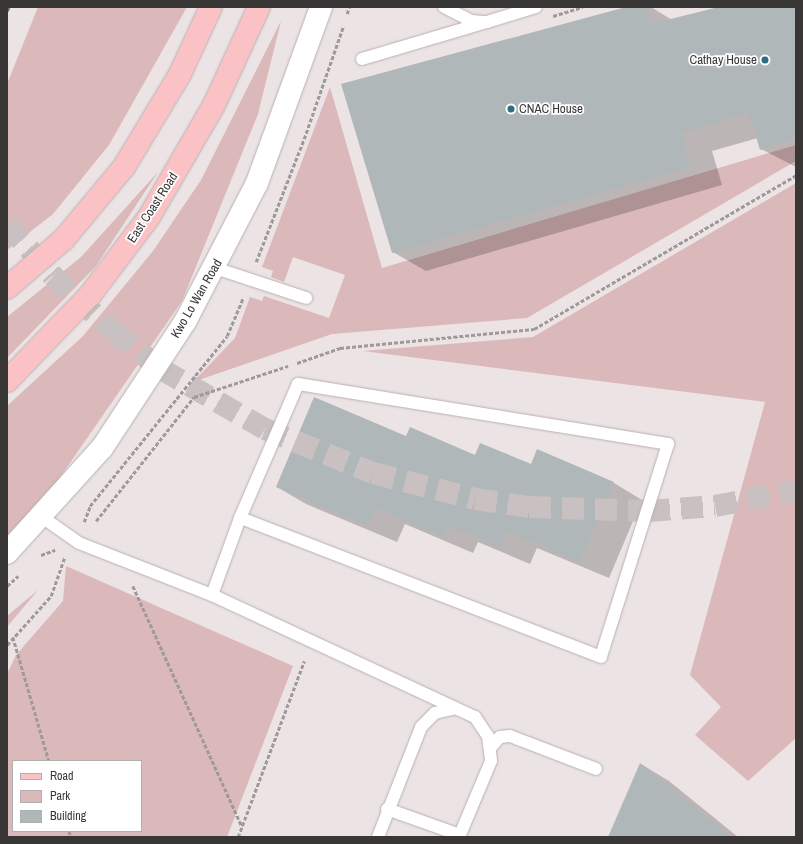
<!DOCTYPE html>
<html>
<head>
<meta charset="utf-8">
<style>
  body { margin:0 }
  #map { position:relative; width:803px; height:844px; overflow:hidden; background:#ece3e4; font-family:"Archivo Narrow",sans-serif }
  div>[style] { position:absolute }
  .green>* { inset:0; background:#dbb8b9 }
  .shadow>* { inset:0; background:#0003 }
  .building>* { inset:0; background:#b0b7b9 }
  .secondary-tunnel>* { height:22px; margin-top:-11px; transform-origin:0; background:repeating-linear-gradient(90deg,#c8c0c1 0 22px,transparent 0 33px) }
  .path>* { height:2.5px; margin-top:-1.25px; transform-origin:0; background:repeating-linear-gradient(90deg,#9f9999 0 4px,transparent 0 6px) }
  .roads { filter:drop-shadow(0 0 1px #b8b0b1) drop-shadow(0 0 1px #b8b0b1) }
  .lane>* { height:12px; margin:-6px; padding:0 6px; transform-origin:6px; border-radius:6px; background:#fff }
  .street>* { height:22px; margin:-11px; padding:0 11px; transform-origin:11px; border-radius:11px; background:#fff }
  .primary>* { height:22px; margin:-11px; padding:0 11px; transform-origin:11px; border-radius:11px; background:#fbc2c6 }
  .rail>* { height:3px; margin-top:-1.5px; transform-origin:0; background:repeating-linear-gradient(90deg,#6e6a6a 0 7px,transparent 0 14px) }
  .dots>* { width:11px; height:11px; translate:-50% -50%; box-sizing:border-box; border:2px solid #fff; border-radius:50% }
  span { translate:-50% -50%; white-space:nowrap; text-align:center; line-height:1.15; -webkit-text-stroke:3.5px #fff; paint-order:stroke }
  .poi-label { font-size:13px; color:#393636 }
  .right { translate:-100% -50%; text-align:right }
  .left { translate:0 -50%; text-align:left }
  .street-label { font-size:13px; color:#393636 }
  .frame { position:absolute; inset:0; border:8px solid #393636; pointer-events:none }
  .legend { position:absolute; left:12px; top:760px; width:130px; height:72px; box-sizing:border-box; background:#fff; border:1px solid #b0afaf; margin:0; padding:5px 7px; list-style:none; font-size:12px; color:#393636 }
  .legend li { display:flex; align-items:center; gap:8px; height:20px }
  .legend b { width:20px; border:1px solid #b0afaf }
</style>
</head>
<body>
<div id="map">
  <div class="green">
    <div style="clip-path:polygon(38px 7px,187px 7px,109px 145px,53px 214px,7px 250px,7px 84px)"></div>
    <div style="clip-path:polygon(281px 21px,258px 114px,182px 301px,38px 509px,7px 537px,7px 406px,83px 336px,153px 251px,201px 180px)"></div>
    <div style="clip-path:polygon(330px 87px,382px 268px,796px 145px,796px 161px,527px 318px,332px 334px,193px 382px,235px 338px,250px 297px,262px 301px,264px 296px,329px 318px,345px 275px,293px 257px,284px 282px,271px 277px,273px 271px,262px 267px)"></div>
    <div style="clip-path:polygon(158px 172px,96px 266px,7px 358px,7px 317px,81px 257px)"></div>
    <div style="clip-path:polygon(796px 183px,796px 738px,748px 781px,695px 735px,721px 707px,690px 675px,765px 402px,363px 351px,533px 337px)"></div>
    <div style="clip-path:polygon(evenodd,66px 566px,293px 666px,227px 837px,7px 837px,7px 674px,16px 655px,63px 601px,66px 566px,13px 761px,141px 761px,141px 831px,13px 831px,13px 761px)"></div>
    <div style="clip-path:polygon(38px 590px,7px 627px,7px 616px)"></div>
  </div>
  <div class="shadow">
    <div style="clip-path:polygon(630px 7px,651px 7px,672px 20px,719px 7px,796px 7px,796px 167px,761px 149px,758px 138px,712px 151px,722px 185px,426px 271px,393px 252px)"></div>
    <div style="clip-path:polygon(406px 438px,476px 456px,531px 466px,538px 451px,614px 483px,642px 500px,609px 578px,537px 548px,530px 564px,478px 542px,473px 553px,405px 524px,397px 542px,306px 504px,277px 487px)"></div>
    <div style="clip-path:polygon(641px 764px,669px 781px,738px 837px,609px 837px)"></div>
  </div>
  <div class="building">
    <div style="clip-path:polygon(626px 7px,646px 7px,650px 24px,719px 7px,796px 7px,796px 139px,760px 150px,749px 113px,681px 133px,690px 167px,392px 253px,341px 84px)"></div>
    <div style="clip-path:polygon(314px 397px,406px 436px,410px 427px,475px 455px,480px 443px,531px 464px,537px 449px,614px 482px,580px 562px,508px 532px,501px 548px,449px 526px,444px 537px,375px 508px,368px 526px,276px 487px)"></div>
    <div style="clip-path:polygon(640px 763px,731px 837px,608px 837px)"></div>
  </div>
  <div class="secondary-tunnel">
    <div style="left:7px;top:224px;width:69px;rotate:48.5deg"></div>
    <div style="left:53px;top:276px;width:83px;rotate:42.6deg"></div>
    <div style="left:114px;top:332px;width:60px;rotate:38.2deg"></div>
    <div style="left:161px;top:369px;width:120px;rotate:30deg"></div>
    <div style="left:265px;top:429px;width:117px;rotate:22.2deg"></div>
    <div style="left:373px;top:473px;width:105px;rotate:14.3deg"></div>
    <div style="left:475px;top:499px;width:55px;rotate:8.4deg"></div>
    <div style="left:529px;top:507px;width:119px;rotate:1.9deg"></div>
    <div style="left:648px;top:511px;width:67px;rotate:-4.3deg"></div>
    <div style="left:715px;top:506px;width:82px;rotate:-10.5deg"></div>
  </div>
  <div class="path">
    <div style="left:347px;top:14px;width:7px;rotate:-74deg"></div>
    <div style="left:553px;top:16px;width:31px;rotate:-17deg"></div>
    <div style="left:256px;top:262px;width:132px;rotate:-68.7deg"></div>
    <div style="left:304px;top:139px;width:119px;rotate:-70.8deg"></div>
    <div style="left:297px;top:363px;width:46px;rotate:-19.2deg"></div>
    <div style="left:340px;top:348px;width:195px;rotate:-5.6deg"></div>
    <div style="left:534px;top:329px;width:304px;rotate:-30.4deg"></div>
    <div style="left:96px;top:521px;width:158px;rotate:-51.7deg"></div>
    <div style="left:194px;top:397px;width:99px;rotate:-18.3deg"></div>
    <div style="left:84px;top:522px;width:17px;rotate:-69deg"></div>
    <div style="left:90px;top:506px;width:218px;rotate:-51.1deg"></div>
    <div style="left:227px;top:336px;width:41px;rotate:-67.2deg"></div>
    <div style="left:41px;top:555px;width:15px;rotate:-20deg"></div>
    <div style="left:7px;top:586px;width:15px;rotate:-42deg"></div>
    <div style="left:133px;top:586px;width:264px;rotate:65.6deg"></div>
    <div style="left:13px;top:637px;width:129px;rotate:73.8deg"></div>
    <div style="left:7px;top:645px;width:66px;rotate:-48.1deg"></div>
    <div style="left:51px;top:596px;width:42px;rotate:-70.7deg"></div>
    <div style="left:69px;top:831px;width:6px;rotate:72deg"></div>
    <div style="left:238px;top:837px;width:188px;rotate:-69.4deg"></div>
  </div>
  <div class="roads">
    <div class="lane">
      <div style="left:444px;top:7px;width:30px;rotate:27deg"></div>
      <div style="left:471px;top:21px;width:16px;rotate:4deg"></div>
      <div style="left:487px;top:22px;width:51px;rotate:-17deg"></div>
      <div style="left:362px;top:59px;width:130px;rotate:-16.5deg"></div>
      <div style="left:215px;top:268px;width:96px;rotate:18.2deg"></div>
      <div style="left:42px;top:517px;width:45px;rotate:35.1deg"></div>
      <div style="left:79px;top:543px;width:143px;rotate:21.4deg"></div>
      <div style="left:212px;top:595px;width:290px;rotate:24.9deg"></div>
      <div style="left:475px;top:717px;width:23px;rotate:56deg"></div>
      <div style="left:488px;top:736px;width:25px;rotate:83deg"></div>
      <div style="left:491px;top:761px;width:82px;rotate:112.8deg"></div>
      <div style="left:212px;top:595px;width:82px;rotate:-70deg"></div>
      <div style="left:240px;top:518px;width:146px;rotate:-66.6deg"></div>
      <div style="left:298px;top:384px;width:375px;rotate:9.2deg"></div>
      <div style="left:668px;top:444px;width:223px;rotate:107.5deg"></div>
      <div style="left:601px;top:657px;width:387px;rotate:-158.9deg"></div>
      <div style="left:491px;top:747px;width:13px;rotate:-48deg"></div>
      <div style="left:500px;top:737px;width:10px;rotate:-6deg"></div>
      <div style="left:510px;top:736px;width:92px;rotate:21deg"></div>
      <div style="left:387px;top:809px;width:77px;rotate:19.6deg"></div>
      <div style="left:378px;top:837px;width:118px;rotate:-68.6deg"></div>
      <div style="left:421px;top:727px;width:20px;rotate:-45deg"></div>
      <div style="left:435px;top:713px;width:18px;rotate:-13deg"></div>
    </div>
    <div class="street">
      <div style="left:7px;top:553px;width:142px;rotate:-47.9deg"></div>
      <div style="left:102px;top:448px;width:153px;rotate:-56.7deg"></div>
      <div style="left:186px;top:320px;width:154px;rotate:-62.6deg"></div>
      <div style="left:257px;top:183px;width:187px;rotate:-70deg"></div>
    </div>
    <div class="primary">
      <div style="left:7px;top:288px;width:75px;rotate:-40.7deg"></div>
      <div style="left:64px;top:239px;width:94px;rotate:-50.2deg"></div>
      <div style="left:124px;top:167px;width:109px;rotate:-58.9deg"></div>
      <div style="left:180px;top:74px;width:74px;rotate:-65.2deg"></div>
      <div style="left:7px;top:381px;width:120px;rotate:-46deg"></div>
      <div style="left:90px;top:295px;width:98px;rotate:-52.9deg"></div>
      <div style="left:149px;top:217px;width:129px;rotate:-59.9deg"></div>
      <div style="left:214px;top:105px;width:108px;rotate:-65.3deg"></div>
    </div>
  </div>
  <div class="rail">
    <div style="left:7px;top:11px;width:4px;rotate:-63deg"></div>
  </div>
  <div class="dots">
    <div style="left:765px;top:60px;background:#2d6c81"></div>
    <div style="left:511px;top:109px;background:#2d6c81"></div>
  </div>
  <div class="poi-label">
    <span class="right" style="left:757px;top:60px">Cathay House</span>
    <span class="left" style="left:519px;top:109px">CNAC House</span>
  </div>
  <div class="street-label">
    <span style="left:153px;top:208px;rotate:-57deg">East Coast Road</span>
    <span style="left:197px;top:299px;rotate:-60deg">Kwo Lo Wan Road</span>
  </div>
  <div class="frame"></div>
  <ul class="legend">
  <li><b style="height:5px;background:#fbc2c6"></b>Road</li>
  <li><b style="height:11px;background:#dbb8b9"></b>Park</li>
  <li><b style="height:11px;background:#b0b7b9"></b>Building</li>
  </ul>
</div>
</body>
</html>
